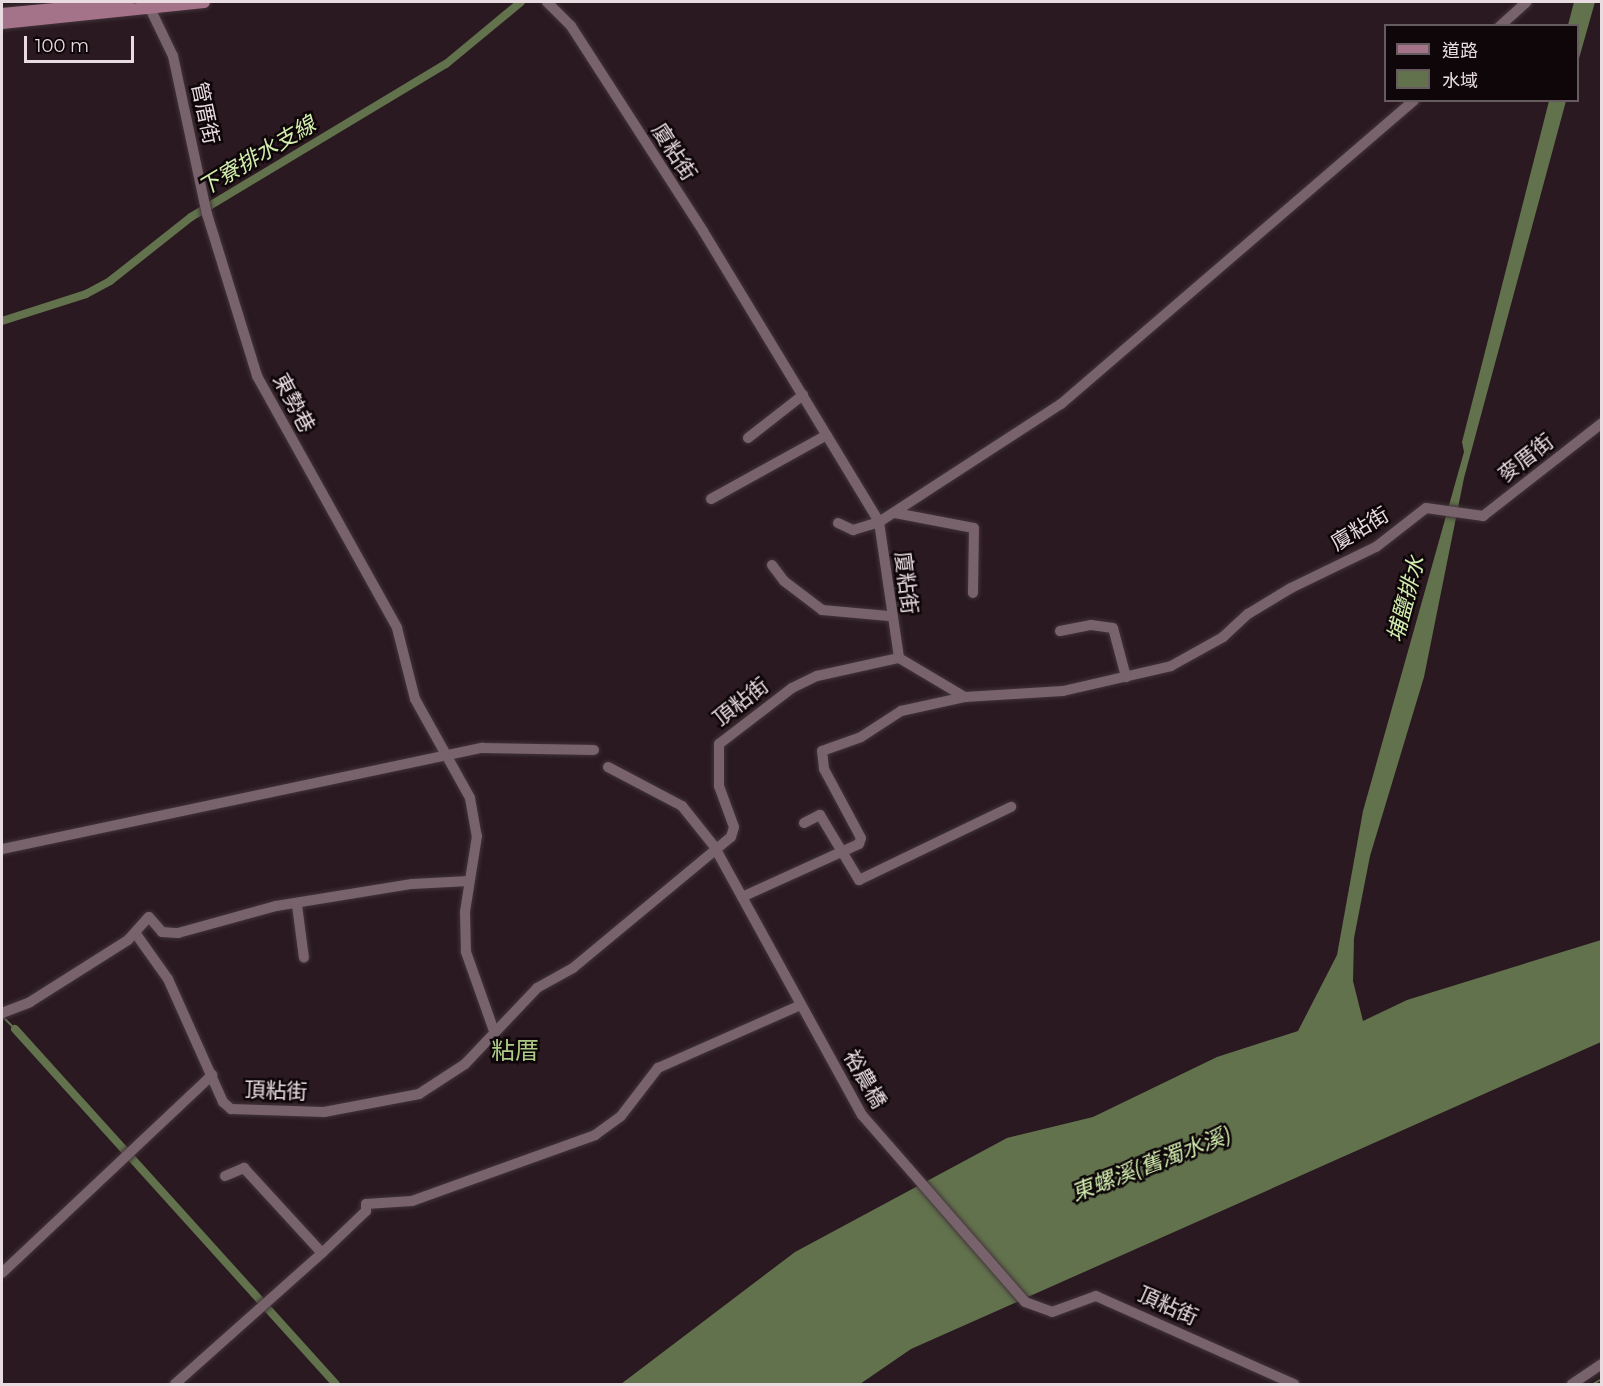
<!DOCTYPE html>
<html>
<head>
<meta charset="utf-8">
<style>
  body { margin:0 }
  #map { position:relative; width:1603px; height:1386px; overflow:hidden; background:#2a1920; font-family:Montserrat,"Noto Sans TC",sans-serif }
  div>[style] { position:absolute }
  .water>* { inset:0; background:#62724d }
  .stream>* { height:2px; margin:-1px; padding:0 1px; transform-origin:1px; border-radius:1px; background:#62724d }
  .canal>* { height:8px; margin:-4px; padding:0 4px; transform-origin:4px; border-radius:4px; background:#62724d }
  .roads { filter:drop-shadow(0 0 2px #413439) drop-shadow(0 0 2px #413439) }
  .minor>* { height:10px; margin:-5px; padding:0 5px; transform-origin:5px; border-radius:5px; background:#78626c }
  .major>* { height:12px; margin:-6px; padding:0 6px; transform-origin:6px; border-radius:6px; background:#a57389 }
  span { translate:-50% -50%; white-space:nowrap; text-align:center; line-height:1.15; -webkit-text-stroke:5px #0e0609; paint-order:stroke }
  .street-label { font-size:21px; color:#e9dce1 }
  .water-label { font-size:22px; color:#d2eeae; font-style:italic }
  .quarter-label { font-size:24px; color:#adcb85 }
  .frame { position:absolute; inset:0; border:3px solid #e9dce1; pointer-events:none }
  .legend { position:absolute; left:1384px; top:24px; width:195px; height:78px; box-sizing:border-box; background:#0e0609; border:2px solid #665c5f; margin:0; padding:8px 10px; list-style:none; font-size:18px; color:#e9dce1 }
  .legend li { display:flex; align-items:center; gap:12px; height:30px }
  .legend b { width:30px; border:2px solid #665c5f }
  .scale { position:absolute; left:24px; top:36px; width:110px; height:27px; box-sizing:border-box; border:3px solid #e9dce1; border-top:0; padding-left:8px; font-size:18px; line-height:21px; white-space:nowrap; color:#e9dce1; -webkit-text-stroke:4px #0e0609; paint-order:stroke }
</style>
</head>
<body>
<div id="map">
  <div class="water">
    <div style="clip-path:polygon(1574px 2px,1595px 2px,1578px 62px,1578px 26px,1568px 25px)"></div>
    <div style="clip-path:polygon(1549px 101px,1566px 101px,1464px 478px,1424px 677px,1370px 856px,1354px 938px,1353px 981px,1363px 1021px,1407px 1000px,1601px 940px,1601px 1042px,911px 1349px,860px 1384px,621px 1384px,795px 1252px,1007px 1138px,1093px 1117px,1217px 1057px,1298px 1031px,1337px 955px,1363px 811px,1464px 452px,1462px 442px)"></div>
  </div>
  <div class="stream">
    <div style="left:3px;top:1017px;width:17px;rotate:45deg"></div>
    <div style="left:1593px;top:1384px;width:10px;rotate:-29deg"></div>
  </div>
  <div class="canal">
    <div style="left:2px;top:321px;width:88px;rotate:-17.8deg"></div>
    <div style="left:86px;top:294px;width:27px;rotate:-28deg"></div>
    <div style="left:110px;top:281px;width:103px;rotate:-38.3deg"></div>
    <div style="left:191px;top:217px;width:297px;rotate:-31deg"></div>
    <div style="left:446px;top:64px;width:97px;rotate:-39.6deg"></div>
    <div style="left:15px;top:1029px;width:479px;rotate:47.9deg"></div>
  </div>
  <div class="roads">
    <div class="minor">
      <div style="left:147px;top:2px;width:60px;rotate:64.3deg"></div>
      <div style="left:173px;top:56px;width:162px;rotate:77.9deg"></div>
      <div style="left:207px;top:214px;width:170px;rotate:72.8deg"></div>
      <div style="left:257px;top:376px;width:288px;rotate:60.9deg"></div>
      <div style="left:397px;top:628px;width:73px;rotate:75.8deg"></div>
      <div style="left:415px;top:699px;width:113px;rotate:60.9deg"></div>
      <div style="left:470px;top:798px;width:39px;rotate:80deg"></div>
      <div style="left:477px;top:836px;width:77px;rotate:99deg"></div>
      <div style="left:465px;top:912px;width:40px;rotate:88.6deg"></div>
      <div style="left:466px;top:952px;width:84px;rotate:70.5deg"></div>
      <div style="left:547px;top:2px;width:34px;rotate:45deg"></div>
      <div style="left:571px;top:26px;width:244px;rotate:57.2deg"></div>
      <div style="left:703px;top:231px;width:340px;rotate:58.8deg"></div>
      <div style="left:879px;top:522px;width:137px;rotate:81.6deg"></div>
      <div style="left:899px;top:658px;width:77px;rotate:30.6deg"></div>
      <div style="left:965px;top:697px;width:98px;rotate:-3.5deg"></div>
      <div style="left:1063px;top:691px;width:111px;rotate:-13deg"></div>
      <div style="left:1171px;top:666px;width:60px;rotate:-29.1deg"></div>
      <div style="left:1223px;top:637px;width:34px;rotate:-43deg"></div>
      <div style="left:1248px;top:614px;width:50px;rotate:-31.2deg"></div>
      <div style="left:1291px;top:588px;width:94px;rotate:-25.8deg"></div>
      <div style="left:1376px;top:547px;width:63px;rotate:-38deg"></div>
      <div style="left:1426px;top:508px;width:58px;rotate:8deg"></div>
      <div style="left:1483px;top:516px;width:151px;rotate:-38deg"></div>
      <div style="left:1500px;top:26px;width:36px;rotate:-42deg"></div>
      <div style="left:748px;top:438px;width:70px;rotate:-38deg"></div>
      <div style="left:711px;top:499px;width:132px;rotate:-28.9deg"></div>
      <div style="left:895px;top:513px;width:80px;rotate:10.8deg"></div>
      <div style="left:974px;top:528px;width:65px;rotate:90.9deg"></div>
      <div style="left:838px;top:523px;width:17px;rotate:25deg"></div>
      <div style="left:853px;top:530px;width:27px;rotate:-17deg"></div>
      <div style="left:879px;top:522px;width:217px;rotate:-33deg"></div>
      <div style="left:1061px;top:404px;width:466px;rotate:-40.7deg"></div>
      <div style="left:772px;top:565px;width:20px;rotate:53deg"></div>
      <div style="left:784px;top:581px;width:48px;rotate:37.3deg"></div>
      <div style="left:822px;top:610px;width:67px;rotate:5.1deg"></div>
      <div style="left:1060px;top:631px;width:32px;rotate:-11deg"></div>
      <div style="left:1091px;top:625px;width:22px;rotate:8deg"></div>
      <div style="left:1113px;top:628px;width:51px;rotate:75.1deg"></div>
      <div style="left:608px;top:767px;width:84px;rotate:27.8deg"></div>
      <div style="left:682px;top:806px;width:51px;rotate:51.3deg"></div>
      <div style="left:714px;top:846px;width:307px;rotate:61.2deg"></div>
      <div style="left:862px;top:1115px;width:248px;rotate:48.9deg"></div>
      <div style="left:1025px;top:1302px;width:29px;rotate:20deg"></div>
      <div style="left:1052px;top:1312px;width:47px;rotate:-20deg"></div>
      <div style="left:1096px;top:1296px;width:217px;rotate:24deg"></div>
      <div style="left:804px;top:823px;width:18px;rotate:-27deg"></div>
      <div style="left:820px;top:815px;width:76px;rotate:59deg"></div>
      <div style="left:859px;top:880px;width:169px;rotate:-25.7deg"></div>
      <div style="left:2px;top:849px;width:491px;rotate:-11.9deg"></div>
      <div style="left:482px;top:748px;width:112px;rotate:1deg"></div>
      <div style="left:742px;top:897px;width:128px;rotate:-24.4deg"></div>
      <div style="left:859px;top:844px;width:6px;rotate:-72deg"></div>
      <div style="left:861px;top:838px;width:78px;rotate:-118.2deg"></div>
      <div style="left:824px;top:769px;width:18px;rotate:-96deg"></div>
      <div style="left:822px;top:751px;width:41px;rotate:-19.7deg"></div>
      <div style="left:861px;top:737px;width:48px;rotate:-33deg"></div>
      <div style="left:901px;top:711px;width:66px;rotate:-12.3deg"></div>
      <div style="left:297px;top:905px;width:53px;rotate:82.5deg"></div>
      <div style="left:136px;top:934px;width:55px;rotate:54.6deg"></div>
      <div style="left:168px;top:979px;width:135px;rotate:65.9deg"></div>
      <div style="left:223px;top:1102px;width:11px;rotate:41deg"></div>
      <div style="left:231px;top:1109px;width:93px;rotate:1.8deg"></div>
      <div style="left:324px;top:1112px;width:97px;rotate:-10.7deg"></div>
      <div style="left:419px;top:1094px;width:55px;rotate:-33.1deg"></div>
      <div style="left:465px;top:1064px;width:105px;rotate:-46.5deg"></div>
      <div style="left:537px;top:988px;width:41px;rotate:-29.1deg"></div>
      <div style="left:573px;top:968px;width:205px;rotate:-39.7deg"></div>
      <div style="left:731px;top:837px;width:10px;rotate:-73deg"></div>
      <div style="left:734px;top:827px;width:44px;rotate:-110.1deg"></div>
      <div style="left:719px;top:786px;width:42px;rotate:-90deg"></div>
      <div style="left:719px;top:744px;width:92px;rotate:-37.5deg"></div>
      <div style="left:792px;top:688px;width:28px;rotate:-26deg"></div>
      <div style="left:817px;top:676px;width:84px;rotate:-12.4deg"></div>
      <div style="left:2px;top:1013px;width:30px;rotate:-21deg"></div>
      <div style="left:30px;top:1002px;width:116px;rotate:-32.3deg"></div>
      <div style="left:128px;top:940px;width:31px;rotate:-48deg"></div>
      <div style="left:149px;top:917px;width:20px;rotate:49deg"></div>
      <div style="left:162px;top:932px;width:16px;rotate:4deg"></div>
      <div style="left:178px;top:933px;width:102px;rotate:-15.4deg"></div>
      <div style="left:276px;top:906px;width:138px;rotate:-9.2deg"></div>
      <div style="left:412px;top:884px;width:57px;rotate:-3deg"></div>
      <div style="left:225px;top:1176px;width:21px;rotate:-23deg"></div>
      <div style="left:244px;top:1168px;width:115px;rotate:47.5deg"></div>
      <div style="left:2px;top:1273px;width:289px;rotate:-43.3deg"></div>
      <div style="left:175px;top:1384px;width:197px;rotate:-41.7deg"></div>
      <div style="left:322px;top:1253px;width:61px;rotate:-43.7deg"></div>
      <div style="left:366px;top:1211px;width:7px;rotate:-90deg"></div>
      <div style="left:366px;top:1204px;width:46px;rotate:-3.7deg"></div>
      <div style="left:412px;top:1201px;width:195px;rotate:-19.8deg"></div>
      <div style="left:595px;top:1135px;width:32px;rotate:-36deg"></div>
      <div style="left:621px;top:1116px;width:61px;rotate:-52.4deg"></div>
      <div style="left:658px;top:1068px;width:156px;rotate:-23.8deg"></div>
      <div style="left:1572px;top:1384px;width:36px;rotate:-34deg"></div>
    </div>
    <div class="major">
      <div style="left:2px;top:14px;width:126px;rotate:-5.5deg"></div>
      <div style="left:2px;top:23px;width:203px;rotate:-5.9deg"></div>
    </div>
  </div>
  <div class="street-label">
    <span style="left:205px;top:113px;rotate:78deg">管厝街</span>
    <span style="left:674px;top:152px;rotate:57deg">廈粘街</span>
    <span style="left:294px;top:403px;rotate:62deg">東勢巷</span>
    <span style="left:1526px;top:458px;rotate:-38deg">麥厝街</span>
    <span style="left:1360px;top:529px;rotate:-31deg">廈粘街</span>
    <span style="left:906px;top:583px;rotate:83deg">廈粘街</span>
    <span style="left:741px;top:702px;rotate:-38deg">頂粘街</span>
    <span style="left:865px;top:1079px;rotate:60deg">裕農橋</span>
    <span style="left:276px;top:1091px;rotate:2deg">頂粘街</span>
    <span style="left:1168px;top:1306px;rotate:24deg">頂粘街</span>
  </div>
  <div class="water-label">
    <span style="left:257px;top:156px;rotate:-31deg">下寮排水支線</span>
    <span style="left:1406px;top:599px;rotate:-75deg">埔鹽排水</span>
    <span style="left:1151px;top:1164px;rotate:-21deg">東螺溪(舊濁水溪)</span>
  </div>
  <div class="quarter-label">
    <span style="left:515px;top:1051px">粘厝</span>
  </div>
  <div class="frame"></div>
  <ul class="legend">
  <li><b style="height:8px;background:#a57389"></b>道路</li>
  <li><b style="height:16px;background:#62724d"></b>水域</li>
  </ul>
  <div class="scale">100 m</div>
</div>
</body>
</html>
